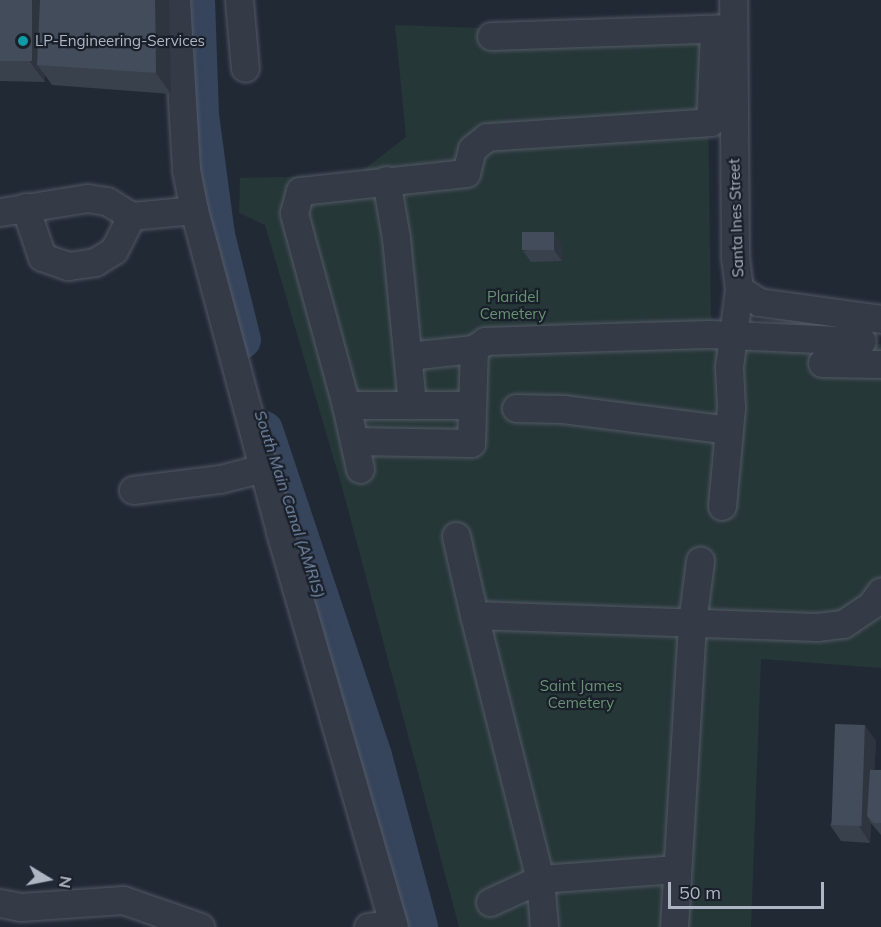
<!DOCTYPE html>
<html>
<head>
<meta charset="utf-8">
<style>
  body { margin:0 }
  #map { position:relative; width:881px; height:927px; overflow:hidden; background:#212935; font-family:Mulish,sans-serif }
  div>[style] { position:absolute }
  .green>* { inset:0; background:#263738 }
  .river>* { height:38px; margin:-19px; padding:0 19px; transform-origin:19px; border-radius:19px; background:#36445c }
  .roads { filter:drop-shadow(0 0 2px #525964) drop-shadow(0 0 2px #525964) }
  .minor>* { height:27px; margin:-13.5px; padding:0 13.5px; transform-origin:13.5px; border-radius:13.5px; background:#343b46 }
  .wall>* { inset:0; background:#39414d }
  .shaded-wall>* { inset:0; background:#2e353f }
  .building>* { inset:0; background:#424c5a; transform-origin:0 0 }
  .dots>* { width:16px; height:16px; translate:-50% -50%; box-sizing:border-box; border:3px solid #1a202a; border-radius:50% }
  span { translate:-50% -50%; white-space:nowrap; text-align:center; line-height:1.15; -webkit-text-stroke:4.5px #1a202a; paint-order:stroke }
  .poi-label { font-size:15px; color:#aeb6c3 }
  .left { translate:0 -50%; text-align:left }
  .street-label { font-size:15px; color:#aeb6c3 }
  .park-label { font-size:15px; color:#689173 }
  .water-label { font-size:16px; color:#788caa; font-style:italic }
  .north { position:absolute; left:18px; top:849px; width:60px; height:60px; -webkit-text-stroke:4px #1a202a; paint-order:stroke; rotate:100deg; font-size:16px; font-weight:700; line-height:24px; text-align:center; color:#aeb6c3 }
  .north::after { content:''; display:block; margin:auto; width:21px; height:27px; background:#aeb6c3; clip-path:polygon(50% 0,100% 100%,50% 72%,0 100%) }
  .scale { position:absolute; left:668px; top:882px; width:156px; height:27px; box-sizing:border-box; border:3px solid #aeb6c3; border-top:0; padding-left:8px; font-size:18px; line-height:21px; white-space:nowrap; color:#aeb6c3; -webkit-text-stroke:4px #1a202a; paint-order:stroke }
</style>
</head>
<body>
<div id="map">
  <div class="green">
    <div style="clip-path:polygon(395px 25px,707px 36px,711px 317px,746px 349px,881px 344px,881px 668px,761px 659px,751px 927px,459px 927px,342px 487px,265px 225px,239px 213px,240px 178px,357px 175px,406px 137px)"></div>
  </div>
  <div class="river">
    <div style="left:196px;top:0;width:115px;rotate:88deg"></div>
    <div style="left:200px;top:115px;width:121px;rotate:82.4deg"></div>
    <div style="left:216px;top:235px;width:108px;rotate:76.1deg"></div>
    <div style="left:264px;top:430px;width:344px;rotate:71.5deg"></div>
    <div style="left:373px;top:756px;width:177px;rotate:74.9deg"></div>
  </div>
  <div class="roads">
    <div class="minor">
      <div style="left:176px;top:0;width:170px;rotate:86.6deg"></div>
      <div style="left:186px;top:170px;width:41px;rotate:78.7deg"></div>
      <div style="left:194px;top:210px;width:333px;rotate:75deg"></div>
      <div style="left:280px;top:532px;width:411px;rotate:73.9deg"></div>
      <div style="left:239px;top:0;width:68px;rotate:85deg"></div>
      <div style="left:491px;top:36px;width:241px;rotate:-1.9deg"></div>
      <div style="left:386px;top:180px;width:59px;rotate:80.2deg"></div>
      <div style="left:396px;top:238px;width:168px;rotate:84.5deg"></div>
      <div style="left:25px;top:207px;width:53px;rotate:71.2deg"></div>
      <div style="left:42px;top:257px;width:28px;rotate:19deg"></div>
      <div style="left:68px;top:266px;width:27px;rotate:-8deg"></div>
      <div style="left:95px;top:262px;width:22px;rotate:-32deg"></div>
      <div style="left:114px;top:250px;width:38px;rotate:-63deg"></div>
      <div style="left:0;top:212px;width:88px;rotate:-9.1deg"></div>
      <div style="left:87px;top:198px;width:20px;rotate:9deg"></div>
      <div style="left:107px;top:201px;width:28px;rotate:32deg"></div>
      <div style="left:131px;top:216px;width:63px;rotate:-5.4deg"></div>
      <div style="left:739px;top:289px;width:24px;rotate:33deg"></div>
      <div style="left:759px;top:302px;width:123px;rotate:7.9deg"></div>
      <div style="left:408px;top:356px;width:66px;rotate:-6.1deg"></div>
      <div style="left:474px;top:349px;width:14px;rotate:-36deg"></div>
      <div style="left:485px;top:341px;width:89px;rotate:-1.9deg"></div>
      <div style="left:574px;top:338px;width:135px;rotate:-1.7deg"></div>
      <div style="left:709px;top:334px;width:153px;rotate:2.6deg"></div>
      <div style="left:822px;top:363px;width:59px;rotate:1deg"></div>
      <div style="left:346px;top:405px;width:124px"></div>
      <div style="left:516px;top:408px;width:47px;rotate:1.2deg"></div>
      <div style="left:563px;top:409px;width:167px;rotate:7.2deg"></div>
      <div style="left:355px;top:441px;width:116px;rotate:1deg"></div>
      <div style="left:471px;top:443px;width:94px;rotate:-88.2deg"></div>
      <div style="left:360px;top:469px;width:66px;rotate:-102.3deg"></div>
      <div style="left:346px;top:405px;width:199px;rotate:-105.2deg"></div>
      <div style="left:294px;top:213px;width:23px;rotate:-75deg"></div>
      <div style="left:300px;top:191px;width:167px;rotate:-6.2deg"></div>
      <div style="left:466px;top:173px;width:25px;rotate:-76deg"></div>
      <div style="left:472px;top:149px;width:19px;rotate:-39deg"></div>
      <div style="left:487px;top:137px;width:224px;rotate:-3.8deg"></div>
      <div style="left:710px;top:122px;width:93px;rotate:-87.5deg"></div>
      <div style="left:133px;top:490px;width:88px;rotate:-7.2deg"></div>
      <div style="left:220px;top:479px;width:44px;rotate:-14.3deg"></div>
      <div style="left:722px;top:506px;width:98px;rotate:-84.8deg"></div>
      <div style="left:731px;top:408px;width:41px;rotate:-92.8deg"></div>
      <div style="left:729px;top:367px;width:79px;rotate:-82.7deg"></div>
      <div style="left:739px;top:289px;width:31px;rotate:-97deg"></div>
      <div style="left:735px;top:258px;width:258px;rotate:-90.4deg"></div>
      <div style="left:456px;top:536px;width:81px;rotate:77.2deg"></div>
      <div style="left:474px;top:615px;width:343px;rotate:2deg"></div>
      <div style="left:817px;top:627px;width:26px;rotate:-7deg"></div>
      <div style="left:843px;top:624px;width:34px;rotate:-34deg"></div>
      <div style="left:871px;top:605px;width:17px;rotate:-54deg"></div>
      <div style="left:474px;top:615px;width:272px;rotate:76deg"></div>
      <div style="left:540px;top:879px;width:48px;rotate:85.2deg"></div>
      <div style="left:490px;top:902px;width:55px;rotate:-24.7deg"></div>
      <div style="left:540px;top:879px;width:137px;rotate:-4.2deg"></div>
      <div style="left:0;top:903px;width:21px;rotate:11deg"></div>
      <div style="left:21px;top:907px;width:102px;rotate:-3.9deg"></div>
      <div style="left:123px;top:900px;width:82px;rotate:19.3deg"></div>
      <div style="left:368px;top:927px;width:25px;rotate:-7deg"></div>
      <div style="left:674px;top:927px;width:306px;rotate:-86.6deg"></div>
      <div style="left:692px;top:622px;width:62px;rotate:-82.5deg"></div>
    </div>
  </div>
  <div class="wall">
    <div style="clip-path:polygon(0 0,169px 0,171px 94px,52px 85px,45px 75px,45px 82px,0 81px)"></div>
    <div style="clip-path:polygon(561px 243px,562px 261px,531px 262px,523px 251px)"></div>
    <div style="clip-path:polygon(876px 741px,874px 770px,881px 770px,881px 835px,871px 823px,870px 843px,841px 841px,830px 825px)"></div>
  </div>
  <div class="shaded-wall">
    <div style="clip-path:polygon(32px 0,47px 0,37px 65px,45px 75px,45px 82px,30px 62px)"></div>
    <div style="clip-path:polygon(155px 0,169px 0,171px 94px,156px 73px)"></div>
    <div style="clip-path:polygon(554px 232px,561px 243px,562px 261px,554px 250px)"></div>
    <div style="clip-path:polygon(865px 725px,876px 741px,872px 820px,867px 816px,871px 823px,870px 843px,859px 826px)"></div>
  </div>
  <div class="building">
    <div style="left:0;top:0;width:32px;height:61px"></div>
    <div style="clip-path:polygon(40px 0,155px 0,156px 73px,37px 65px)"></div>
    <div style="left:554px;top:232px;width:18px;height:32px;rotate:90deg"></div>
    <div style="left:835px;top:724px;width:30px;height:101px;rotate:2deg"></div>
    <div style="clip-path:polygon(870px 770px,881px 770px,881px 823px,874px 823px,867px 816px)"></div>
  </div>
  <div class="dots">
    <div style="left:23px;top:41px;background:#0f9aa8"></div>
  </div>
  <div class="poi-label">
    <span class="left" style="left:35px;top:41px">LP-Engineering-Services</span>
  </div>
  <div class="street-label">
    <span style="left:736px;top:218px;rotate:-92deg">Santa Ines Street</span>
  </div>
  <div class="park-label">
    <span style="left:513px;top:305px">Plaridel<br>Cemetery</span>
    <span style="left:581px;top:694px">Saint James<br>Cemetery</span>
  </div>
  <div class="water-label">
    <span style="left:290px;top:504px;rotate:72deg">South Main Canal (AMRIS)</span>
  </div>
  <div class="north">N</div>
  <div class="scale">50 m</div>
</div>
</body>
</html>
